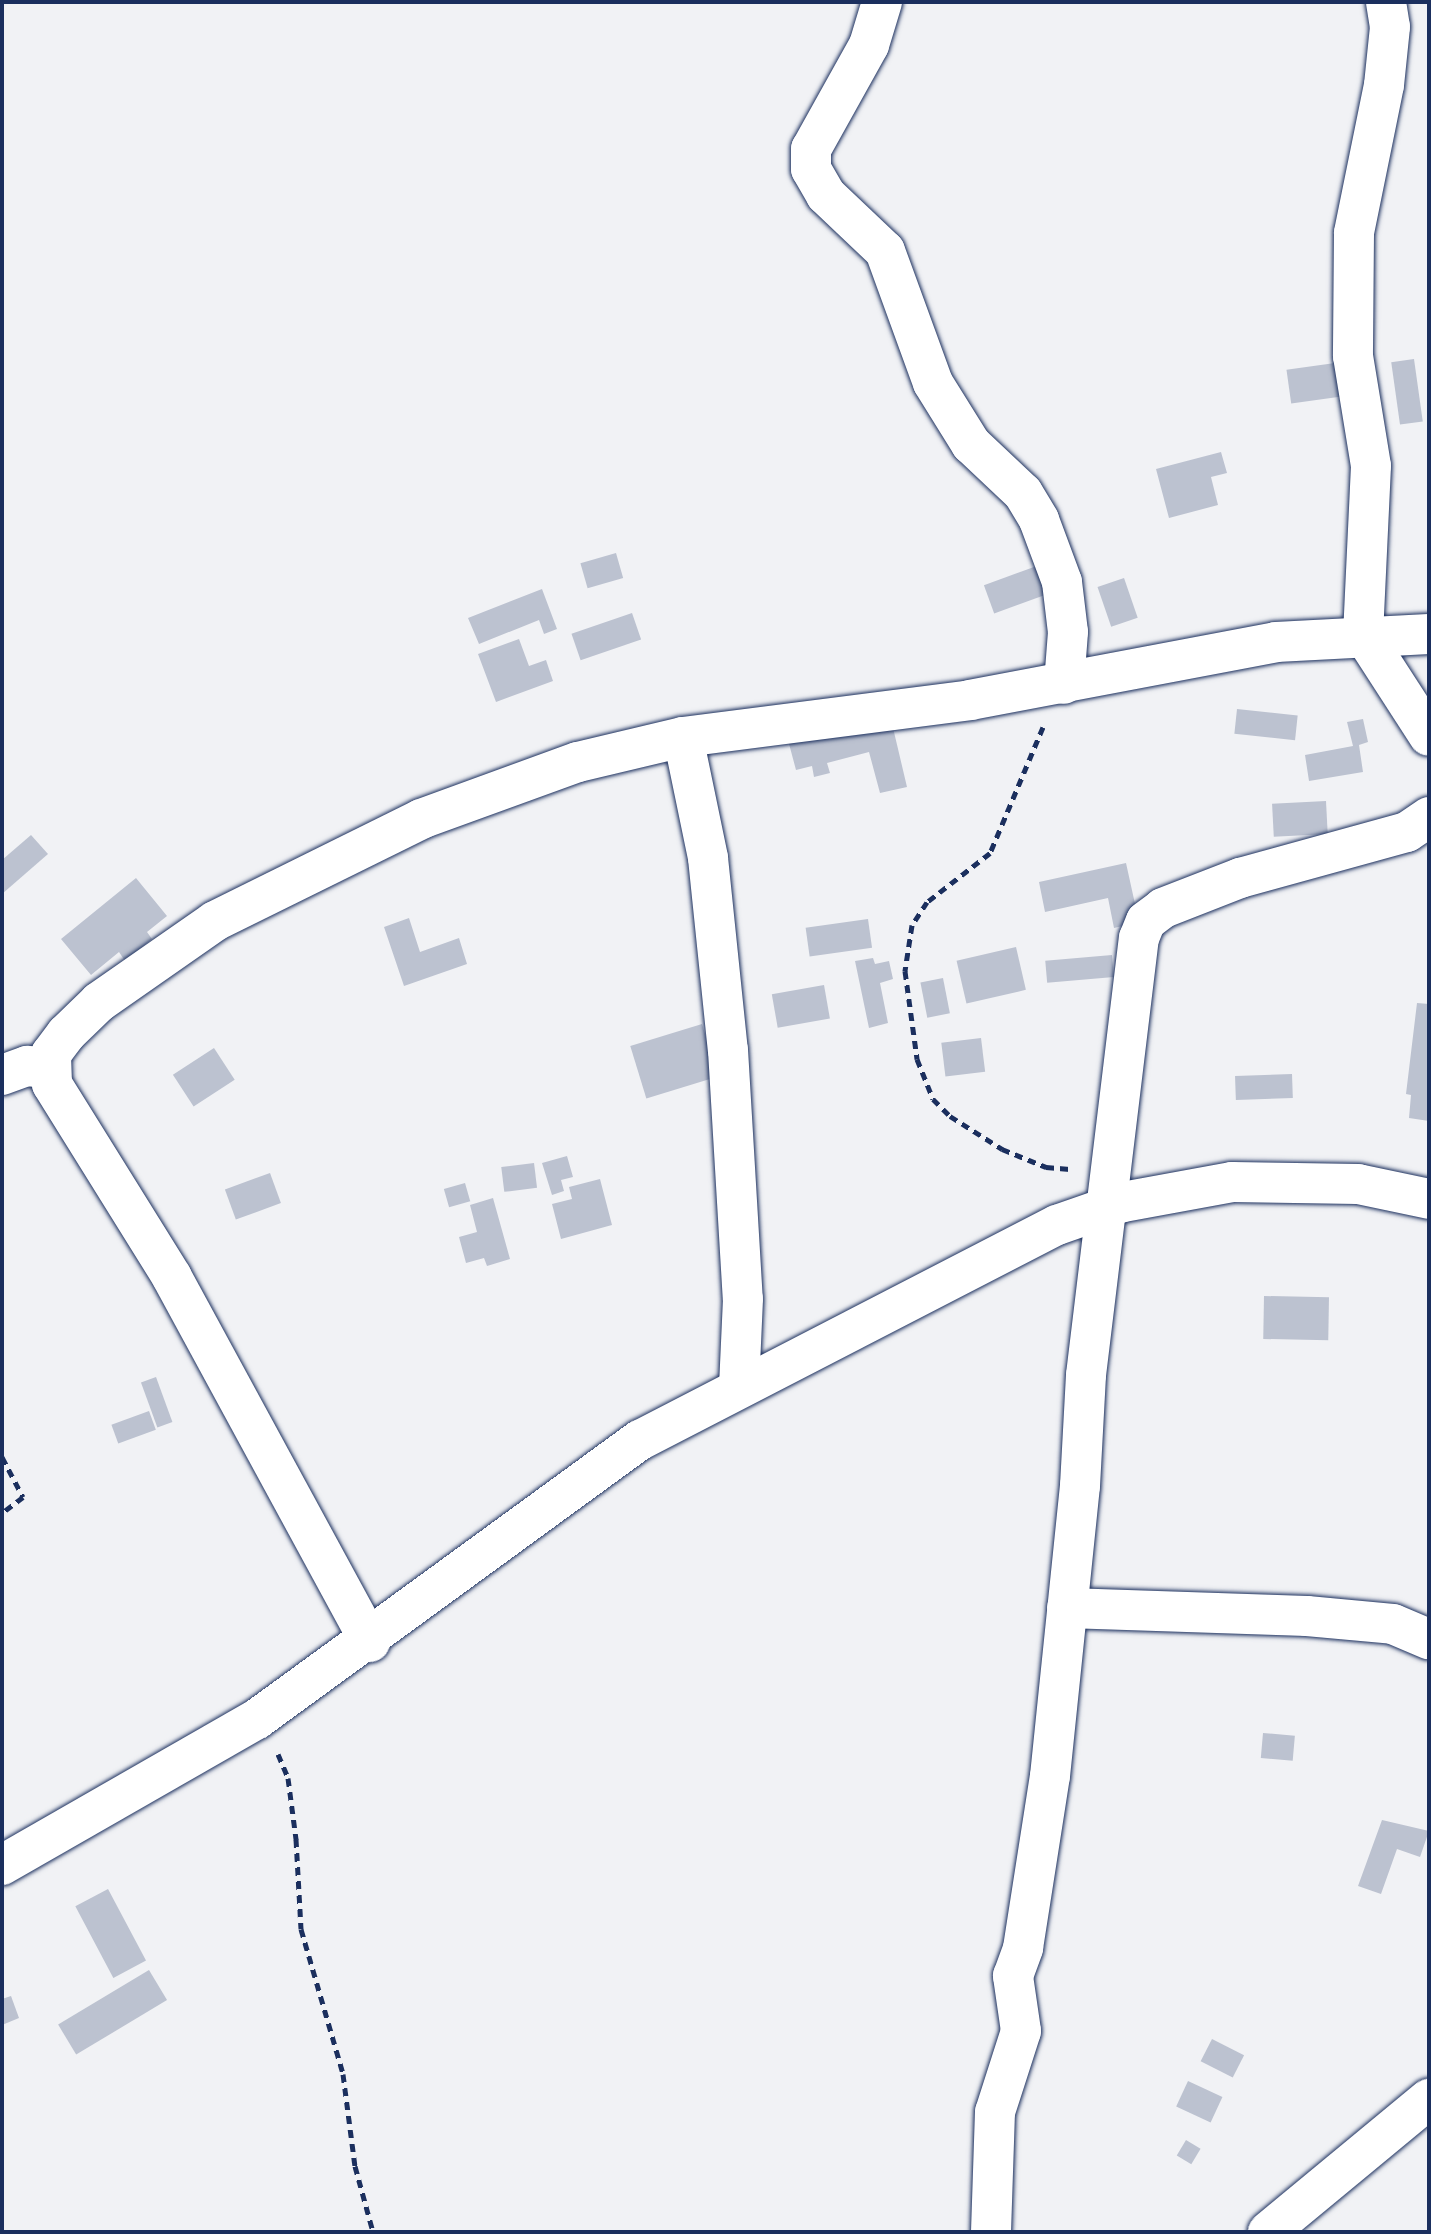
<!DOCTYPE html>
<html>
<head>
<meta charset="utf-8">
<style>
  body { margin:0 }
  #map { position:relative; width:1431px; height:2234px; overflow:hidden; background:#f1f2f5; font-family:Delius,sans-serif }
  div>[style] { position:absolute }
  .building>* { inset:0; background:#bcc2d0; transform-origin:0 0 }
  .path>* { height:5px; margin-top:-2.5px; transform-origin:0; background:repeating-linear-gradient(90deg,#1b2f5e 0 8px,transparent 0 14px) }
  .roads { filter:drop-shadow(0 0 2px #1b2f5e) drop-shadow(0 0 2px #1b2f5e) }
  .street>* { height:40px; margin:-20px; padding:0 20px; transform-origin:20px; border-radius:20px; background:#fff }
  span { translate:-50% -50%; white-space:nowrap; text-align:center; line-height:1.15; -webkit-text-stroke:6px #fff; paint-order:stroke }
  .frame { position:absolute; inset:0; border:4px solid #1b2f5e; pointer-events:none }
</style>
</head>
<body>
<div id="map">
  <div class="building">
    <div style="left:1414px;top:359px;width:63px;height:23px;rotate:82deg"></div>
    <div style="left:1335px;top:363px;width:34px;height:49px;rotate:82deg"></div>
    <div style="clip-path:polygon(1221px 452px,1227px 473px,1211px 477px,1218px 505px,1169px 518px,1156px 469px)"></div>
    <div style="left:616px;top:553px;width:26px;height:37px;rotate:74deg"></div>
    <div style="left:1045px;top:563px;width:30px;height:65px;rotate:70deg"></div>
    <div style="left:1124px;top:578px;width:42px;height:28px;rotate:71deg"></div>
    <div style="clip-path:polygon(542px 589px,557px 629px,544px 634px,539px 620px,479px 644px,468px 618px)"></div>
    <div style="left:632px;top:613px;width:28px;height:64px;rotate:71deg"></div>
    <div style="clip-path:polygon(519px 639px,529px 666px,546px 660px,553px 681px,496px 702px,478px 654px)"></div>
    <div style="left:1237px;top:709px;width:61px;height:25px;rotate:6deg"></div>
    <div style="clip-path:polygon(890px 715px,907px 787px,880px 793px,869px 752px,827px 763px,830px 773px,814px 777px,812px 766px,796px 770px,788px 740px)"></div>
    <div style="clip-path:polygon(1363px 719px,1368px 742px,1359px 745px,1363px 772px,1309px 781px,1305px 755px,1353px 746px,1347px 722px)"></div>
    <div style="left:1326px;top:801px;width:33px;height:54px;rotate:87deg"></div>
    <div style="clip-path:polygon(31px 835px,48px 854px,2px 894px,2px 860px)"></div>
    <div style="clip-path:polygon(1126px 863px,1139px 922px,1114px 928px,1108px 898px,1045px 912px,1039px 882px)"></div>
    <div style="clip-path:polygon(136px 878px,167px 916px,147px 932px,152px 939px,125px 961px,119px 952px,91px 975px,61px 939px)"></div>
    <div style="clip-path:polygon(409px 918px,420px 952px,459px 938px,467px 964px,404px 986px,384px 927px)"></div>
    <div style="left:868px;top:919px;width:29px;height:63px;rotate:82deg"></div>
    <div style="left:1016px;top:947px;width:44px;height:61px;rotate:77deg"></div>
    <div style="left:1112px;top:955px;width:22px;height:67px;rotate:85deg"></div>
    <div style="clip-path:polygon(873px 958px,875px 964px,889px 961px,893px 979px,880px 983px,888px 1023px,869px 1028px,855px 961px)"></div>
    <div style="left:943px;top:978px;width:36px;height:23px;rotate:79deg"></div>
    <div style="left:824px;top:985px;width:34px;height:53px;rotate:80deg"></div>
    <div style="clip-path:polygon(1417px 1003px,1429px 1004px,1429px 1121px,1409px 1118px,1411px 1095px,1406px 1094px)"></div>
    <div style="left:702px;top:1024px;width:55px;height:75px;rotate:73deg"></div>
    <div style="left:981px;top:1038px;width:34px;height:40px;rotate:83deg"></div>
    <div style="left:214px;top:1048px;width:38px;height:49px;rotate:57deg"></div>
    <div style="left:1292px;top:1074px;width:24px;height:57px;rotate:88deg"></div>
    <div style="clip-path:polygon(567px 1156px,573px 1177px,561px 1180px,564px 1191px,552px 1195px,542px 1163px)"></div>
    <div style="left:534px;top:1163px;width:25px;height:33px;rotate:83deg"></div>
    <div style="left:270px;top:1173px;width:32px;height:48px;rotate:70deg"></div>
    <div style="clip-path:polygon(600px 1179px,612px 1225px,561px 1239px,552px 1204px,572px 1199px,569px 1187px)"></div>
    <div style="left:465px;top:1183px;width:19px;height:22px;rotate:74deg"></div>
    <div style="clip-path:polygon(493px 1198px,510px 1259px,487px 1266px,484px 1258px,466px 1263px,459px 1237px,477px 1232px,470px 1205px)"></div>
    <div style="left:1264px;top:1296px;width:65px;height:43px;rotate:1deg"></div>
    <div style="left:156px;top:1377px;width:48px;height:16px;rotate:70deg"></div>
    <div style="left:149px;top:1411px;width:20px;height:40px;rotate:70deg"></div>
    <div style="left:1263px;top:1733px;width:32px;height:25px;rotate:5deg"></div>
    <div style="clip-path:polygon(1382px 1820px,1429px 1831px,1420px 1857px,1397px 1849px,1381px 1894px,1358px 1886px)"></div>
    <div style="left:108px;top:1889px;width:81px;height:37px;rotate:62deg"></div>
    <div style="left:149px;top:1970px;width:35px;height:106px;rotate:59deg"></div>
    <div style="clip-path:polygon(11px 1996px,19px 2018px,2px 2025px,2px 1999px)"></div>
    <div style="left:1212px;top:2039px;width:36px;height:25px;rotate:27deg"></div>
    <div style="left:1188px;top:2081px;width:38px;height:28px;rotate:25deg"></div>
    <div style="left:1186px;top:2140px;width:17px;height:18px;rotate:31deg"></div>
  </div>
  <div class="path">
    <div style="left:1043px;top:727px;width:137px;rotate:112.8deg"></div>
    <div style="left:990px;top:853px;width:80px;rotate:142.1deg"></div>
    <div style="left:927px;top:902px;width:27px;rotate:123deg"></div>
    <div style="left:912px;top:925px;width:47px;rotate:98.7deg"></div>
    <div style="left:905px;top:971px;width:89px;rotate:82.2deg"></div>
    <div style="left:917px;top:1059px;width:43px;rotate:68.2deg"></div>
    <div style="left:933px;top:1099px;width:24px;rotate:45deg"></div>
    <div style="left:950px;top:1116px;width:62px;rotate:32.4deg"></div>
    <div style="left:1002px;top:1149px;width:48px;rotate:22.2deg"></div>
    <div style="left:1046px;top:1167px;width:24px;rotate:5deg"></div>
    <div style="left:2px;top:1457px;width:45px;rotate:62.3deg"></div>
    <div style="left:23px;top:1497px;width:26px;rotate:143deg"></div>
    <div style="left:278px;top:1754px;width:26px;rotate:67deg"></div>
    <div style="left:288px;top:1778px;width:62px;rotate:82.5deg"></div>
    <div style="left:296px;top:1839px;width:90px;rotate:86.8deg"></div>
    <div style="left:301px;top:1929px;width:151px;rotate:73.8deg"></div>
    <div style="left:343px;top:2074px;width:93px;rotate:82.6deg"></div>
    <div style="left:355px;top:2166px;width:68px;rotate:74.7deg"></div>
  </div>
  <div class="roads">
    <div class="street">
      <div style="left:882px;top:2px;width:45px;rotate:106.8deg"></div>
      <div style="left:869px;top:45px;width:119px;rotate:119.1deg"></div>
      <div style="left:811px;top:149px;width:20px;rotate:90deg"></div>
      <div style="left:811px;top:169px;width:30px;rotate:60deg"></div>
      <div style="left:826px;top:195px;width:81px;rotate:43.5deg"></div>
      <div style="left:885px;top:251px;width:140px;rotate:70deg"></div>
      <div style="left:933px;top:383px;width:72px;rotate:58.1deg"></div>
      <div style="left:971px;top:444px;width:71px;rotate:43.3deg"></div>
      <div style="left:1023px;top:493px;width:31px;rotate:59deg"></div>
      <div style="left:1039px;top:520px;width:66px;rotate:69.6deg"></div>
      <div style="left:1062px;top:582px;width:50px;rotate:83.2deg"></div>
      <div style="left:1068px;top:632px;width:52px;rotate:94.4deg"></div>
      <div style="left:1386px;top:2px;width:25px;rotate:81deg"></div>
      <div style="left:1390px;top:27px;width:58px;rotate:95.9deg"></div>
      <div style="left:1384px;top:85px;width:151px;rotate:101.5deg"></div>
      <div style="left:1354px;top:233px;width:123px;rotate:90.5deg"></div>
      <div style="left:1353px;top:356px;width:111px;rotate:80.7deg"></div>
      <div style="left:1371px;top:466px;width:168px;rotate:92.7deg"></div>
      <div style="left:1363px;top:634px;width:121px;rotate:57.1deg"></div>
      <div style="left:683px;top:737px;width:124px;rotate:78.3deg"></div>
      <div style="left:708px;top:858px;width:193px;rotate:84.1deg"></div>
      <div style="left:728px;top:1050px;width:249px;rotate:86.6deg"></div>
      <div style="left:743px;top:1299px;width:87px;rotate:92.6deg"></div>
      <div style="left:2px;top:1075px;width:27px;rotate:-20deg"></div>
      <div style="left:27px;top:1066px;width:23px;rotate:7deg"></div>
      <div style="left:1067px;top:1608px;width:240px;rotate:1.9deg"></div>
      <div style="left:1307px;top:1616px;width:86px;rotate:5.3deg"></div>
      <div style="left:1393px;top:1624px;width:39px;rotate:23deg"></div>
      <div style="left:370px;top:1642px;width:415px;rotate:-118.5deg"></div>
      <div style="left:172px;top:1277px;width:227px;rotate:-121.9deg"></div>
      <div style="left:52px;top:1084px;width:30px;rotate:-92deg"></div>
      <div style="left:51px;top:1054px;width:25px;rotate:-53deg"></div>
      <div style="left:66px;top:1034px;width:46px;rotate:-44.1deg"></div>
      <div style="left:99px;top:1002px;width:141px;rotate:-34.9deg"></div>
      <div style="left:215px;top:921px;width:230px;rotate:-26.3deg"></div>
      <div style="left:421px;top:819px;width:167px;rotate:-20deg"></div>
      <div style="left:578px;top:762px;width:108px;rotate:-13.4deg"></div>
      <div style="left:683px;top:737px;width:289px;rotate:-7.3deg"></div>
      <div style="left:970px;top:700px;width:311px;rotate:-10.7deg"></div>
      <div style="left:1276px;top:642px;width:153px;rotate:-3deg"></div>
      <div style="left:2px;top:1865px;width:294px;rotate:-29.8deg"></div>
      <div style="left:257px;top:1719px;width:474px;rotate:-36.1deg"></div>
      <div style="left:640px;top:1440px;width:469px;rotate:-27.3deg"></div>
      <div style="left:1057px;top:1225px;width:70px;rotate:-19.2deg"></div>
      <div style="left:1123px;top:1202px;width:111px;rotate:-10.4deg"></div>
      <div style="left:1232px;top:1182px;width:126px;rotate:0.9deg"></div>
      <div style="left:1358px;top:1184px;width:73px;rotate:11.9deg"></div>
      <div style="left:991px;top:2232px;width:120px;rotate:-88.1deg"></div>
      <div style="left:995px;top:2112px;width:85px;rotate:-72.2deg"></div>
      <div style="left:1021px;top:2031px;width:56px;rotate:-98.3deg"></div>
      <div style="left:1013px;top:1976px;width:30px;rotate:-70deg"></div>
      <div style="left:1023px;top:1948px;width:174px;rotate:-81.1deg"></div>
      <div style="left:1050px;top:1776px;width:292px;rotate:-84.1deg"></div>
      <div style="left:1080px;top:1486px;width:111px;rotate:-86.9deg"></div>
      <div style="left:1086px;top:1375px;width:440px;rotate:-83.1deg"></div>
      <div style="left:1139px;top:938px;width:18px;rotate:-68deg"></div>
      <div style="left:1146px;top:921px;width:21px;rotate:-37deg"></div>
      <div style="left:1163px;top:908px;width:83px;rotate:-21.3deg"></div>
      <div style="left:1240px;top:878px;width:173px;rotate:-15.4deg"></div>
      <div style="left:1407px;top:832px;width:27px;rotate:-34deg"></div>
      <div style="left:1268px;top:2232px;width:209px;rotate:-39.6deg"></div>
    </div>
  </div>
  <div class="frame"></div>
</div>
</body>
</html>
